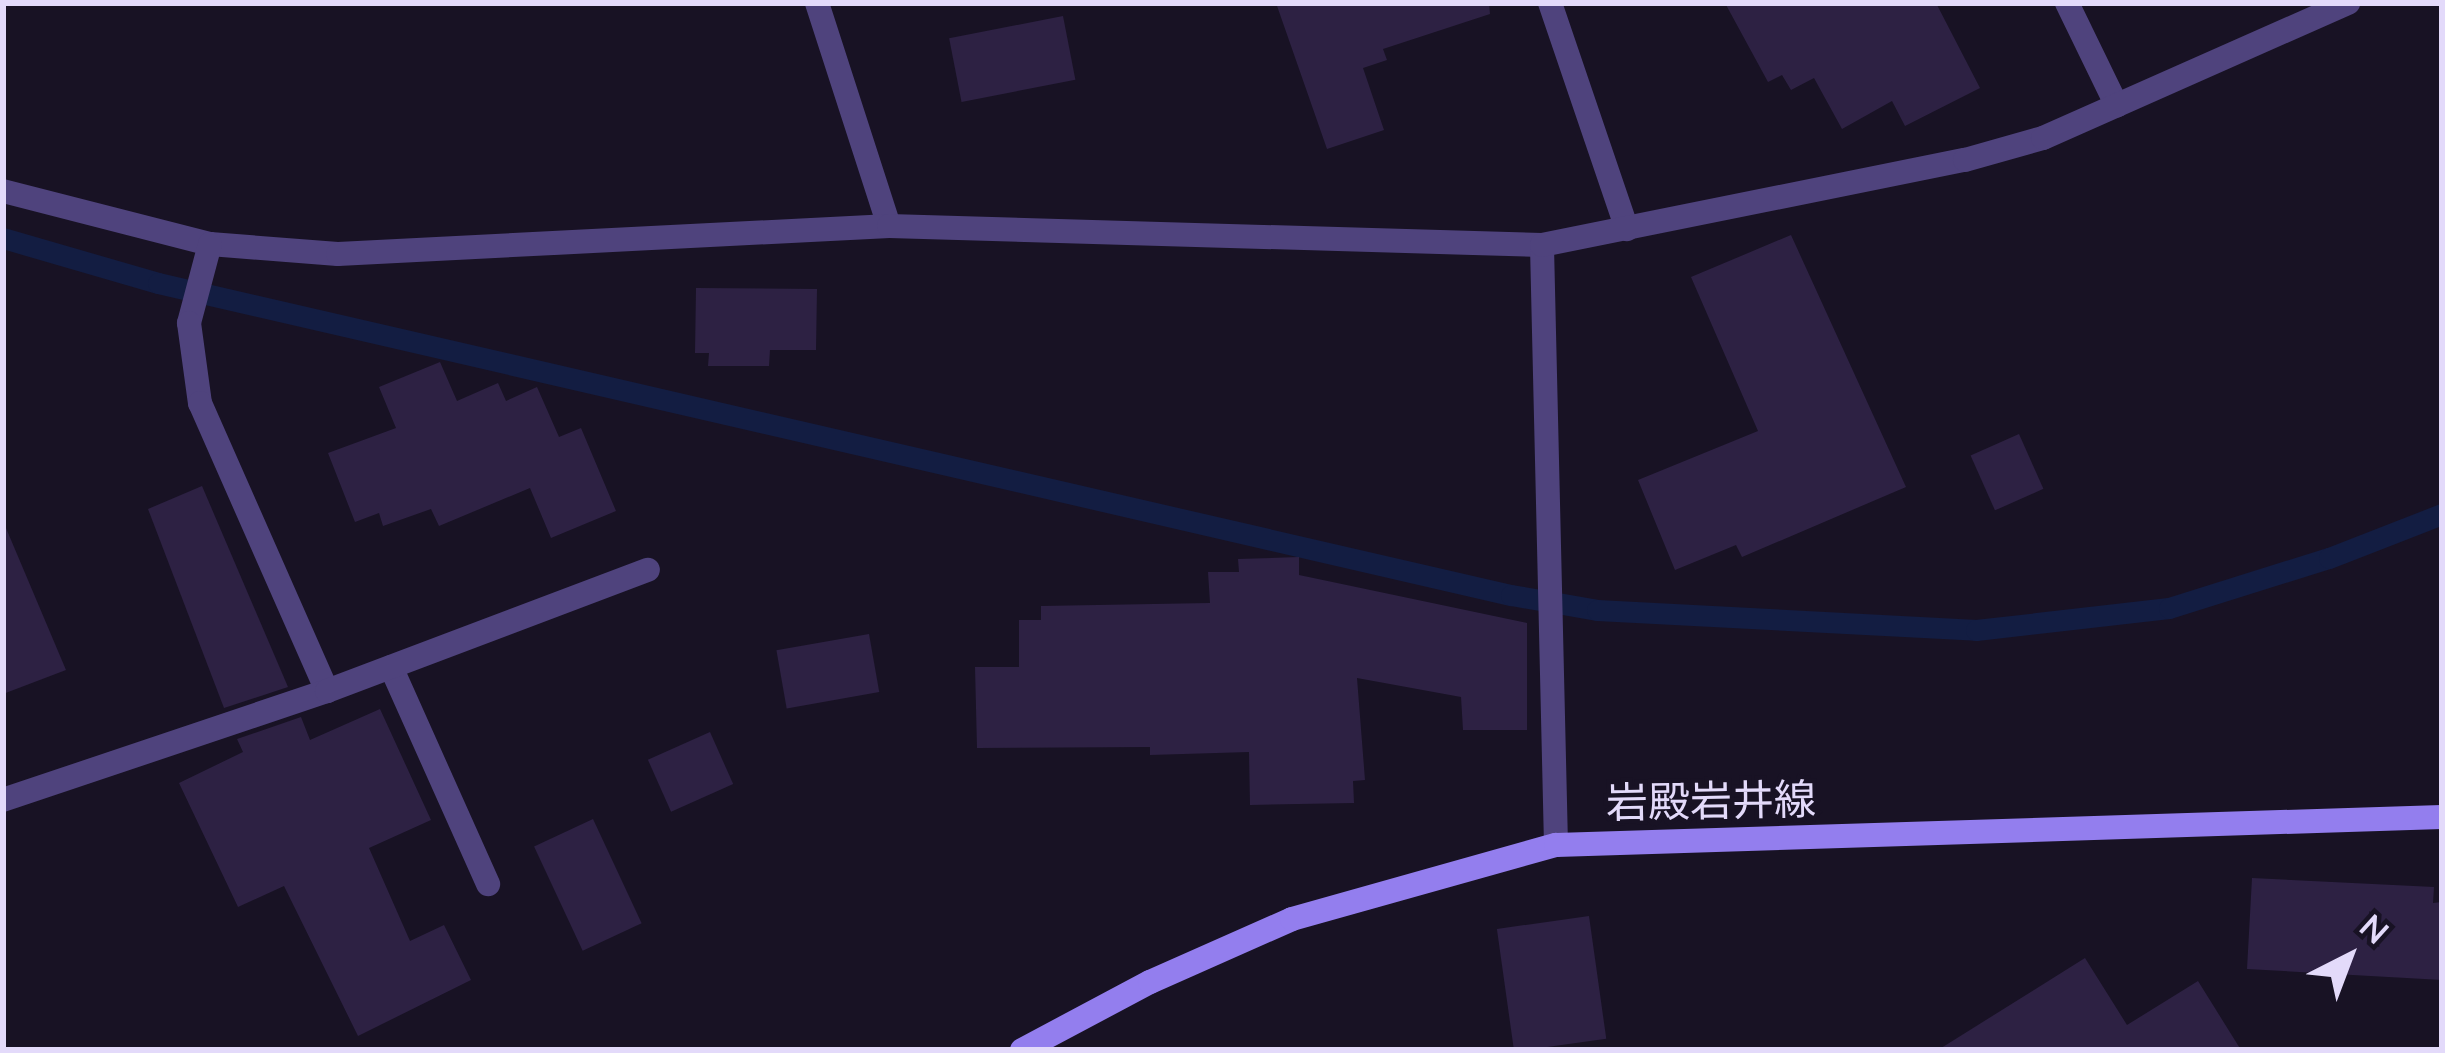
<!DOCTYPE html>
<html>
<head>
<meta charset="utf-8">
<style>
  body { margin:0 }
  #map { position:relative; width:2445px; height:1053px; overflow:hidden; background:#181224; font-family:"Nunito Sans","Noto Sans JP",sans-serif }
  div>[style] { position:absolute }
  .stream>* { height:21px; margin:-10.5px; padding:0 10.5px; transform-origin:10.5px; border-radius:10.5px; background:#131d42 }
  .building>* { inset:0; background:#2d2143; transform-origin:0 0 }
  .service>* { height:24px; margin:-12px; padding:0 12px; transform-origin:12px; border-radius:12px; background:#4f437d }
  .minor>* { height:24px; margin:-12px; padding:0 12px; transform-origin:12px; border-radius:12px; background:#4f437d }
  .tertiary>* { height:24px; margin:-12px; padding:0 12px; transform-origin:12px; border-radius:12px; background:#4f437d }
  .secondary>* { height:24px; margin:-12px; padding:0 12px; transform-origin:12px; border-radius:12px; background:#937eee }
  span { translate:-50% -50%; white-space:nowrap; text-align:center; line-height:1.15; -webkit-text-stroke:9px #181224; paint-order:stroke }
  .street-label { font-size:42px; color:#e3dafa }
  .frame { position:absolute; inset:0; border:6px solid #e3dafa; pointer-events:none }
  .north { position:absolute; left:2289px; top:897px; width:120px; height:120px; -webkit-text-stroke:9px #181224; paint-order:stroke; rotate:42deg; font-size:33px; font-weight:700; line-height:48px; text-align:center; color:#e3dafa }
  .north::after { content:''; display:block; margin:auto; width:42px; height:54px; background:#e3dafa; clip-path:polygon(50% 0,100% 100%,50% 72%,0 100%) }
</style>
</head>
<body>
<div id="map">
  <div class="stream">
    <div style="left:3px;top:238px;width:161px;rotate:16.2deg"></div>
    <div style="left:158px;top:283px;width:1389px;rotate:12.99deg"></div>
    <div style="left:1511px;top:595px;width:87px;rotate:9.9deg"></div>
    <div style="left:1597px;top:610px;width:380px;rotate:3deg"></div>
    <div style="left:1976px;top:630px;width:194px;rotate:-6.5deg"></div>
    <div style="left:2169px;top:608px;width:168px;rotate:-17.4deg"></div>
    <div style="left:2329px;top:558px;width:121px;rotate:-21.3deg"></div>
  </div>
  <div class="building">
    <div style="clip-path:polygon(1276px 3px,1489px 3px,1490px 14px,1383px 49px,1387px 60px,1363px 68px,1384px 130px,1327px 149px)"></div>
    <div style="clip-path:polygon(1725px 3px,1936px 3px,1980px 88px,1905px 126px,1892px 101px,1842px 129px,1814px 78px,1791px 90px,1782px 75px,1768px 82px)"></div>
    <div style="left:1063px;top:16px;width:65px;height:116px;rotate:79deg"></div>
    <div style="clip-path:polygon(1791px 235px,1906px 487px,1742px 557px,1736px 545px,1675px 570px,1638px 480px,1758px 431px,1691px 277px)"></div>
    <div style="clip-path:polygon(696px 288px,817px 289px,816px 350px,770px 350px,769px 366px,708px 366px,709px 353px,695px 353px)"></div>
    <div style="clip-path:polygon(440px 362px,457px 401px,498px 383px,506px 401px,537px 387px,559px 437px,581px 428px,616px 511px,551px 538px,530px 488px,439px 526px,431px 509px,383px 526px,379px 513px,355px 522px,328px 453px,396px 428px,379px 387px)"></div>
    <div style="left:2019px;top:434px;width:60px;height:53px;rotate:66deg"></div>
    <div style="clip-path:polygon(202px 486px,288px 687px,224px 708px,148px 509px)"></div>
    <div style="clip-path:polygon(3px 521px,66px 670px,3px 694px)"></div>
    <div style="clip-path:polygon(1299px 557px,1299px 575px,1527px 623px,1527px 730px,1463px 730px,1461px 697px,1357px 678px,1365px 780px,1353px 781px,1354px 803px,1250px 805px,1249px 752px,1150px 755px,1150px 747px,977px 748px,975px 667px,1019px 667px,1019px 620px,1041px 620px,1041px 606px,1210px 603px,1208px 572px,1239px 572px,1238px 559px)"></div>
    <div style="left:869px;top:634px;width:59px;height:94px;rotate:80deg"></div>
    <div style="clip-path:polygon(380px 709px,431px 820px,369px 848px,410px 941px,444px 925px,471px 980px,358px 1036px,284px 886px,238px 907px,179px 783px,243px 752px,237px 739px,301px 717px,310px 740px)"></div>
    <div style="left:710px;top:732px;width:57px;height:68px;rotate:66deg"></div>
    <div style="left:593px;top:819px;width:115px;height:65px;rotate:65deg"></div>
    <div style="clip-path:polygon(2252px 878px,2434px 887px,2433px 903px,2442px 902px,2442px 980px,2247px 969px)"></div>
    <div style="left:1589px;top:916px;width:124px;height:93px;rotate:82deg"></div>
    <div style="clip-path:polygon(2085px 958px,2127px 1025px,2198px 981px,2241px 1050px,1938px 1050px)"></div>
  </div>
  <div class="service">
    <div style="left:1550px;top:3px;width:239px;rotate:71.2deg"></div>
    <div style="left:2067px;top:3px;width:114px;rotate:64.1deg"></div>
    <div style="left:391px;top:667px;width:238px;rotate:65.9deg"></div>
  </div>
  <div class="minor">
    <div style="left:817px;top:3px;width:234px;rotate:72.1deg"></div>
    <div style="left:3px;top:191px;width:214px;rotate:14.4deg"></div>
    <div style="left:210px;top:244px;width:128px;rotate:4.5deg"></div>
    <div style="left:338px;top:254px;width:552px;rotate:-2.91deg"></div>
    <div style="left:889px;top:226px;width:653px;rotate:1.67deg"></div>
    <div style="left:210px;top:244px;width:82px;rotate:104.9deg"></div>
    <div style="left:189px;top:323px;width:81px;rotate:82.2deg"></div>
    <div style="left:200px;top:403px;width:315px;rotate:66.2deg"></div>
    <div style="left:3px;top:800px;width:342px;rotate:-18.6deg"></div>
    <div style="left:327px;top:691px;width:343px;rotate:-20.7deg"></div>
  </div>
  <div class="tertiary">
    <div style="left:1556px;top:845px;width:600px;rotate:-91.34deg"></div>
    <div style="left:1542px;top:245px;width:431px;rotate:-11.4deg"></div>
    <div style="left:1965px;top:160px;width:81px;rotate:-15.8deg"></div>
    <div style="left:2043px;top:138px;width:334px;rotate:-23.9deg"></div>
  </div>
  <div class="secondary">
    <div style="left:1022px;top:1050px;width:145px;rotate:-28deg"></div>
    <div style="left:1150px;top:982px;width:155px;rotate:-23.9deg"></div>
    <div style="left:1292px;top:919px;width:274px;rotate:-15.7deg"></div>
    <div style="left:1556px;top:845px;width:886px;rotate:-1.81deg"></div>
  </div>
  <div class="street-label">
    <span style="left:1711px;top:803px;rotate:-1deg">岩殿岩井線</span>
  </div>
  <div class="frame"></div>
  <div class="north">N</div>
</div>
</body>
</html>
